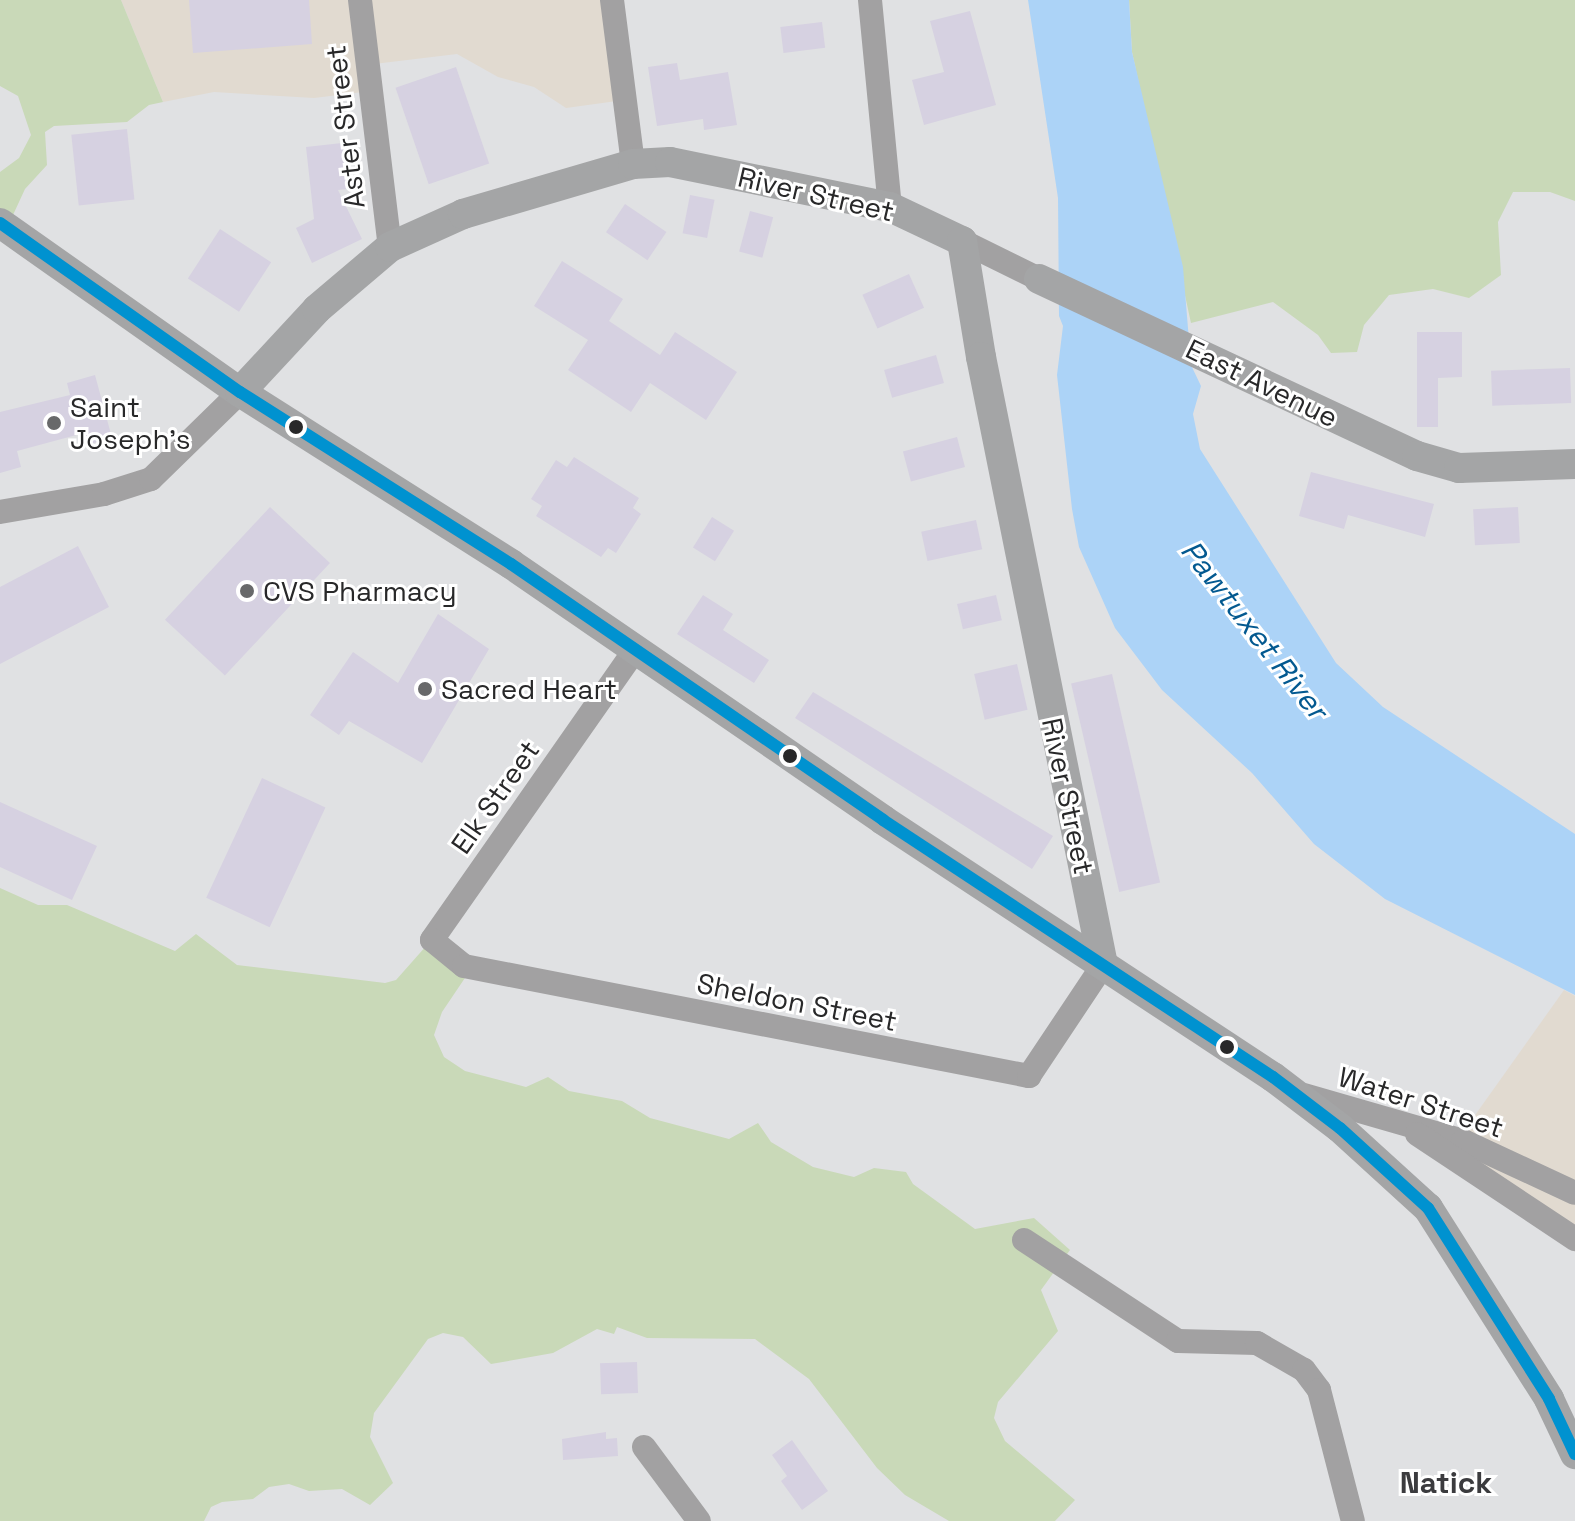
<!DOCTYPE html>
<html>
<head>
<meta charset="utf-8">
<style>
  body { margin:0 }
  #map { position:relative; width:1575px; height:1521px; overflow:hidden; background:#e0e1e3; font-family:"Space Grotesk",sans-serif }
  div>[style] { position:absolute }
  .industrial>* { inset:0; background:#e1dad0 }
  .green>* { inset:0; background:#c9d9b8 }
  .water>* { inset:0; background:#acd3f7 }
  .building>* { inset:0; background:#d6d1e1; transform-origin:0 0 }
  .minor>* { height:24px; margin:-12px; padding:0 12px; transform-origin:12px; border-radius:12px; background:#a2a1a2 }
  .major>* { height:30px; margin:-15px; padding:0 15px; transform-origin:15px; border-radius:15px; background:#a4a5a6 }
  .bus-1>* { height:12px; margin:-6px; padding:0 6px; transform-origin:6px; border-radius:6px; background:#0092d0 }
  .dots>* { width:22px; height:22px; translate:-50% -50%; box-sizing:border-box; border:4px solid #fff; border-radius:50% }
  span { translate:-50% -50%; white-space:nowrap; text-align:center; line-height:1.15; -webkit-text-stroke:6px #fff; paint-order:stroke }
  .street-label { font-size:28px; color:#282829 }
  .poi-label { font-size:28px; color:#282829 }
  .left { translate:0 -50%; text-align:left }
  .water-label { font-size:30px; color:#035990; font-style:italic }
  .neighbourhood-label { font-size:30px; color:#3b3b3e; font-weight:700 }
</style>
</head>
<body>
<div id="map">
  <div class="industrial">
    <div style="clip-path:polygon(121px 0,613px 0,624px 100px,566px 108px,534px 87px,498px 77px,457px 54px,374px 64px,371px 91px,314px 98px,214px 92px,163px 102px)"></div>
    <div style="clip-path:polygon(1564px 990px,1575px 996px,1575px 1238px,1441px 1163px)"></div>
  </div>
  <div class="green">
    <div style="clip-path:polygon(0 0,121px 0,163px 102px,149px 105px,127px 122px,54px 126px,45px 132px,47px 165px,25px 189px,7px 228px,0 223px,0 172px,19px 158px,31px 135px,18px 96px,0 86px)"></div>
    <div style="clip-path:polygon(1129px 0,1575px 0,1575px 201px,1550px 192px,1513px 192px,1498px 222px,1501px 275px,1469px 298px,1433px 289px,1389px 295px,1364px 325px,1357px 352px,1331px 353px,1318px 335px,1273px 302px,1191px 323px,1132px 52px)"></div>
    <div style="clip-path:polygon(0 888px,38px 905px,67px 905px,175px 951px,196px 934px,237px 965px,385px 983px,396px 980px,427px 945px,471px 969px,442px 1012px,434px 1035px,444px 1057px,465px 1071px,526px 1087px,548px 1077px,569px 1091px,622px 1101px,650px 1118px,729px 1139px,758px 1123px,771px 1142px,813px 1167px,854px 1177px,874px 1168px,906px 1172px,913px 1184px,975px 1229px,1034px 1218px,1070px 1250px,1041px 1290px,1058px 1331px,998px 1402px,994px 1418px,1005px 1441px,1075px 1500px,1055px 1521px,949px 1521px,905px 1495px,877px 1468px,809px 1379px,755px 1339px,647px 1338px,617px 1327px,614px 1334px,597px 1329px,553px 1353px,491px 1364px,463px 1337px,443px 1333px,428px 1339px,374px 1413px,370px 1437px,393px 1483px,370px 1505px,342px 1489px,309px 1491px,289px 1484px,269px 1487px,253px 1499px,222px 1502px,211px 1507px,204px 1521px,0 1521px)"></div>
  </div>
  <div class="water">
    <div style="clip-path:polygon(1028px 0,1129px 0,1132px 52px,1183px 267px,1191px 365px,1201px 386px,1193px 414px,1200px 449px,1336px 663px,1383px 707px,1575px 834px,1575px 995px,1385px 899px,1314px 844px,1252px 773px,1162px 690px,1115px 628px,1079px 547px,1072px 509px,1057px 375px,1063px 326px,1059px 316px,1058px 198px)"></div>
  </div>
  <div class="building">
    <div style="clip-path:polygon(189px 0,309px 0,312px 44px,193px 53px)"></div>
    <div style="clip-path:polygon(970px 11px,996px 105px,924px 125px,912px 80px,944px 72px,930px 21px)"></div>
    <div style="left:822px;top:22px;width:26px;height:42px;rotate:83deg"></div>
    <div style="clip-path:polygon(677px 63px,680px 80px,728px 72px,737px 125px,704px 130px,703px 119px,657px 126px,648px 67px)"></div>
    <div style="left:456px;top:67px;width:102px;height:64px;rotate:71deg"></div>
    <div style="left:127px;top:129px;width:71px;height:56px;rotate:84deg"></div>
    <div style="clip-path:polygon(342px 143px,347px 189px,338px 190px,362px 239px,312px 263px,296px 228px,314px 219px,306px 147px)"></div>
    <div style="left:690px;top:195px;width:25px;height:39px;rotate:11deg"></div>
    <div style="left:625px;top:204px;width:50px;height:34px;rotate:34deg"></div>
    <div style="left:750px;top:211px;width:24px;height:42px;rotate:15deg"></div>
    <div style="left:220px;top:229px;width:61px;height:59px;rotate:33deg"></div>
    <div style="clip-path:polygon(562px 261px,623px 299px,609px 321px,660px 355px,675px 332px,737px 372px,706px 420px,650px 383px,631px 412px,568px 370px,588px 340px,534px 306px)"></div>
    <div style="left:909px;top:274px;width:37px;height:51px;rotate:66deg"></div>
    <div style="clip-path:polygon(1417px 332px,1462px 332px,1462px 377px,1438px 378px,1438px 427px,1417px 427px)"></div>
    <div style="left:936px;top:355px;width:29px;height:54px;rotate:74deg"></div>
    <div style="left:1570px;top:368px;width:35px;height:79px;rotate:88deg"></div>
    <div style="clip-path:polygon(95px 375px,112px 438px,83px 446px,80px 434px,17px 451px,21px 467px,0 473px,0 412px,70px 395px,67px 383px)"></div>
    <div style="left:957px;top:437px;width:31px;height:56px;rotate:75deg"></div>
    <div style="clip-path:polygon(574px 457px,639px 498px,633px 508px,641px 514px,616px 553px,608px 548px,601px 557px,536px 516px,542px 506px,531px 499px,556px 460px,567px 467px)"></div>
    <div style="clip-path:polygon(1311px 472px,1434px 504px,1425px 537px,1348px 515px,1344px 529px,1299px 516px)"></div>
    <div style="left:270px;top:507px;width:82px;height:154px;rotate:43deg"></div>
    <div style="left:1518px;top:507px;width:36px;height:45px;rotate:87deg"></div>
    <div style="left:712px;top:517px;width:26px;height:36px;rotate:32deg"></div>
    <div style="left:976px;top:520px;width:30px;height:56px;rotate:78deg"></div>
    <div style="clip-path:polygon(78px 546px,109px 607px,0 664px,0 587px)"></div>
    <div style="clip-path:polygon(703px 595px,733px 614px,723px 630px,769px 660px,754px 683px,677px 634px)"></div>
    <div style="left:996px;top:595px;width:26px;height:40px;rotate:77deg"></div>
    <div style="clip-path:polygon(438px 614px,489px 649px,422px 763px,349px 721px,339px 735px,310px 715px,353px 652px,398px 683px)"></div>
    <div style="left:1017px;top:664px;width:47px;height:44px;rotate:77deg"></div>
    <div style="left:1112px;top:674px;width:214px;height:42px;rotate:77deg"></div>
    <div style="clip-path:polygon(813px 692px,1053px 836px,1032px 869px,795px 718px)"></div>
    <div style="left:262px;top:778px;width:70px;height:132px;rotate:25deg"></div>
    <div style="clip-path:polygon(0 802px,97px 846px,72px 900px,0 867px)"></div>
    <div style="left:637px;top:1362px;width:31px;height:37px;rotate:88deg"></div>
    <div style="clip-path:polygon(606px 1432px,606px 1439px,617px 1438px,618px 1456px,563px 1460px,562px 1439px)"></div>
    <div style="clip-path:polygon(792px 1440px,828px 1491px,802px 1510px,781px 1481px,787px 1476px,772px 1455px)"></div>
  </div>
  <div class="minor">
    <div style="left:360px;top:0;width:249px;rotate:83.1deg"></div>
    <div style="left:612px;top:0;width:165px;rotate:82.7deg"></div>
    <div style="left:870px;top:0;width:208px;rotate:84.5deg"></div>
    <div style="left:962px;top:241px;width:86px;rotate:26.3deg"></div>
    <div style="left:0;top:512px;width:106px;rotate:-9.8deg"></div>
    <div style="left:104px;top:494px;width:49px;rotate:-17.7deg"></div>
    <div style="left:151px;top:479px;width:124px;rotate:-44.3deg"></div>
    <div style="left:635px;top:650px;width:354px;rotate:125deg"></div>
    <div style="left:432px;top:940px;width:41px;rotate:39.1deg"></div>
    <div style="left:464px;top:966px;width:576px;rotate:11.02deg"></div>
    <div style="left:1029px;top:1076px;width:133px;rotate:-56.3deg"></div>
    <div style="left:1304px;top:1095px;width:166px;rotate:16.1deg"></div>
    <div style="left:1463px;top:1141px;width:123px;rotate:24.9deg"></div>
    <div style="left:1417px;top:1134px;width:190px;rotate:33.6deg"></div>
    <div style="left:1024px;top:1240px;width:184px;rotate:33.3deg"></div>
    <div style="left:1178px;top:1341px;width:79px;rotate:1.5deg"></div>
    <div style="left:1257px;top:1343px;width:54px;rotate:29.9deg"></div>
    <div style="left:1304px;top:1370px;width:25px;rotate:53deg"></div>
    <div style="left:1319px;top:1390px;width:135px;rotate:75.5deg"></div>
    <div style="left:644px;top:1447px;width:92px;rotate:53.4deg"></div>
  </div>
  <div class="major">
    <div style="left:0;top:223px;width:294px;rotate:35.2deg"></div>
    <div style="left:240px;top:392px;width:321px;rotate:32.4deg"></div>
    <div style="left:511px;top:564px;width:452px;rotate:34.5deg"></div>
    <div style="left:883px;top:820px;width:467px;rotate:33.4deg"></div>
    <div style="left:1273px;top:1077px;width:84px;rotate:37.3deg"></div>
    <div style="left:1340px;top:1128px;width:119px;rotate:42.3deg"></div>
    <div style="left:1428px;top:1208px;width:226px;rotate:57.6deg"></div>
    <div style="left:1549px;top:1399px;width:61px;rotate:64.7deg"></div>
    <div style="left:1039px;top:279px;width:417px;rotate:25.1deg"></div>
    <div style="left:1417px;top:456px;width:44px;rotate:15.9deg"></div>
    <div style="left:1459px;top:468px;width:116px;rotate:-2deg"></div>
    <div style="left:240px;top:392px;width:113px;rotate:-47.1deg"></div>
    <div style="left:317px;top:309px;width:96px;rotate:-40.3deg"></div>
    <div style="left:390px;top:247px;width:80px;rotate:-24.3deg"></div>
    <div style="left:463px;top:214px;width:177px;rotate:-16.4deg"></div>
    <div style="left:633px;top:164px;width:37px;rotate:-3deg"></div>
    <div style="left:670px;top:162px;width:225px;rotate:11.6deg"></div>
    <div style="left:890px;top:207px;width:80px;rotate:25.3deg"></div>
    <div style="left:962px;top:241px;width:118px;rotate:80.7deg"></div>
    <div style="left:981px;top:357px;width:620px;rotate:78.65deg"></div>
  </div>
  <div class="bus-1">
    <div style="left:0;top:223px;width:294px;rotate:35.2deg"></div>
    <div style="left:240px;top:392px;width:321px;rotate:32.4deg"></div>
    <div style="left:511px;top:564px;width:452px;rotate:34.5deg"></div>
    <div style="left:883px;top:820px;width:467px;rotate:33.4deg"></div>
    <div style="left:1273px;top:1077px;width:84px;rotate:37.3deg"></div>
    <div style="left:1340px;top:1128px;width:119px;rotate:42.3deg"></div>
    <div style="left:1428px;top:1208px;width:226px;rotate:57.6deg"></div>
    <div style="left:1549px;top:1399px;width:61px;rotate:64.7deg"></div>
  </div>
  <div class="dots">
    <div style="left:54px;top:423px;background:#68696a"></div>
    <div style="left:296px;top:427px;background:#282829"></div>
    <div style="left:247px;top:591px;background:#68696a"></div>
    <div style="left:425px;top:689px;background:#68696a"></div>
    <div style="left:790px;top:756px;background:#282829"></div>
    <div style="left:1227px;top:1047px;background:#282829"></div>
  </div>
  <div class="street-label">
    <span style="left:345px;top:127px;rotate:-97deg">Aster Street</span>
    <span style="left:816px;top:194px;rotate:13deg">River Street</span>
    <span style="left:1262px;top:383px;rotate:26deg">East Avenue</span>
    <span style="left:1068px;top:796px;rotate:78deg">River Street</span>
    <span style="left:495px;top:797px;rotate:-55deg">Elk Street</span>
    <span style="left:797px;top:1002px;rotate:11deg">Sheldon Street</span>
    <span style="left:1421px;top:1102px;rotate:18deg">Water Street</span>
  </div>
  <div class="poi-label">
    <span class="left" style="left:70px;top:423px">Saint<br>Joseph's</span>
    <span class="left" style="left:263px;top:591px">CVS Pharmacy</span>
    <span class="left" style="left:441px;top:689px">Sacred Heart</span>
  </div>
  <div class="water-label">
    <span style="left:1254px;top:630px;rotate:52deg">Pawtuxet River</span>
  </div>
  <div class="neighbourhood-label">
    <span style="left:1446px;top:1483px">Natick</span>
  </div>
</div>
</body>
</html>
